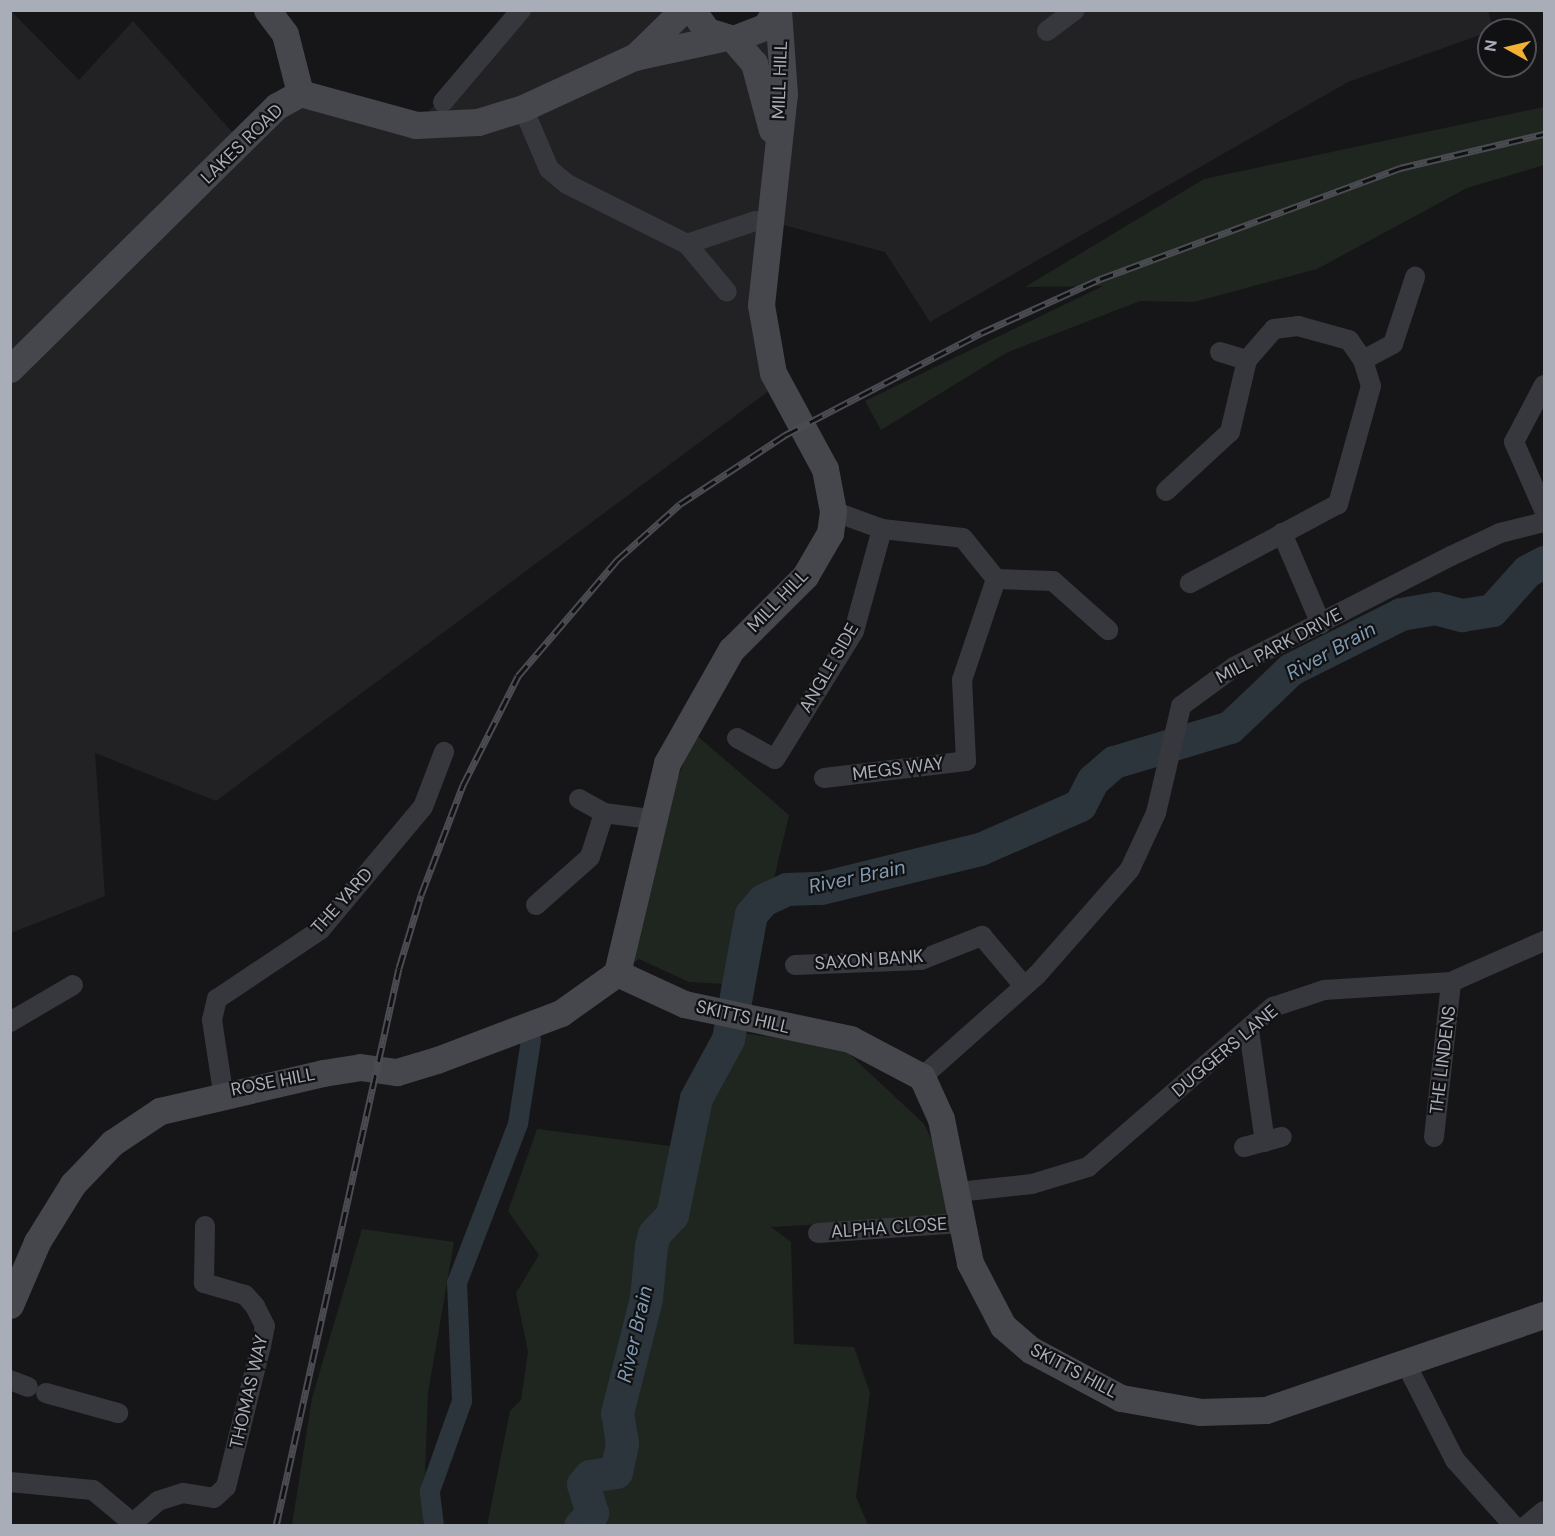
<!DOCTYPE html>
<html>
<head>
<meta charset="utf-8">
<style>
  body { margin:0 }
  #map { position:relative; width:1555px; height:1536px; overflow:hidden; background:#161618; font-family:"DM Sans",sans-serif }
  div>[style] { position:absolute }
  .built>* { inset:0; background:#222225 }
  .green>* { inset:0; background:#1e261f }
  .canal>* { height:20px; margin:-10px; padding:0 10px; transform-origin:10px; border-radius:10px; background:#2c353c }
  .river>* { height:33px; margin:-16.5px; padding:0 16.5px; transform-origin:16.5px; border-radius:16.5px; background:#2c353c }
  .street>* { height:20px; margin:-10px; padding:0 10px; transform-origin:10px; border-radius:10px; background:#37383d }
  .secondary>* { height:27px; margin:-13.5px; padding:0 13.5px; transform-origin:13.5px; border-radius:13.5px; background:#45474d }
  .rail>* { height:7px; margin-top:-3.5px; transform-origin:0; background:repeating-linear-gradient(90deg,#111113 0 14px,#4a4c52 0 28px); box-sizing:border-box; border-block:2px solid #4a4c52 }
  span { translate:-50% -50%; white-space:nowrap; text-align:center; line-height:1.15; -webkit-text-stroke:4.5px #111113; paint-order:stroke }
  .street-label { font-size:18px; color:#a8adb8 }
  .water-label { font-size:20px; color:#7f9bb3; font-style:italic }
  .frame { position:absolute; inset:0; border:12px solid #a8adb8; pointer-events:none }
  .north { position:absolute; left:1477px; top:18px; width:60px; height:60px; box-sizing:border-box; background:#111113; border:2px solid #4d4f55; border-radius:50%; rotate:278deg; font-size:16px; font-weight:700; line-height:24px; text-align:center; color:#a8adb8 }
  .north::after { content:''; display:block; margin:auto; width:21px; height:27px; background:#f2b134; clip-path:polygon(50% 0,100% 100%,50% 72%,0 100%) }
</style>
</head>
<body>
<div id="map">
  <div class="built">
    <div style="clip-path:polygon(776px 10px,1488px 11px,1494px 30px,1348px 82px,930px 322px,885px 252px,768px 221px,770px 390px,216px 801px,95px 753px,105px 896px,11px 933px,11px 11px,79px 80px,133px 21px,241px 142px,300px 93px,416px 125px,514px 20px,507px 11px,692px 11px,722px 38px)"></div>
  </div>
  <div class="green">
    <div style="clip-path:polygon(1544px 107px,1544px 165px,1467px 188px,1317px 269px,1194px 302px,1140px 301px,1006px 353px,881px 430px,865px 401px,1103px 286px,1025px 287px,1204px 179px)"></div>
    <div style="clip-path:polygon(695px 734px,789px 815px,770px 896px,738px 917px,725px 984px,689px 982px,639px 959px,617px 973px,661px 821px)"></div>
    <div style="clip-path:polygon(741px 1033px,842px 1047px,924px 1124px,934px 1145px,949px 1217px,771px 1227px,791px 1242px,794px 1344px,854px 1347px,870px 1393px,856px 1497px,868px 1525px,487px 1526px,510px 1411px,521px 1400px,528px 1352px,516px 1293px,539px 1255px,508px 1211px,537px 1129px,694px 1149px)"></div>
    <div style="clip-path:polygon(362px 1229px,454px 1242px,428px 1393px,423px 1525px,292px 1525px,312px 1398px)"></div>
  </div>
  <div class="canal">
    <div style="left:434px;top:1526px;width:35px;rotate:-97deg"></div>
    <div style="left:430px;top:1491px;width:96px;rotate:-70.4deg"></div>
    <div style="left:462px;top:1401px;width:118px;rotate:-92.4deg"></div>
    <div style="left:457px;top:1283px;width:170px;rotate:-69deg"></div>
    <div style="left:518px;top:1124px;width:85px;rotate:-81.2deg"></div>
  </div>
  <div class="river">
    <div style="left:580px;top:1526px;width:18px;rotate:-47deg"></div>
    <div style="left:592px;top:1513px;width:30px;rotate:-107deg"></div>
    <div style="left:583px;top:1484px;width:11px;rotate:-49deg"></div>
    <div style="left:590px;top:1476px;width:26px;rotate:-9deg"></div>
    <div style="left:616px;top:1472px;width:30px;rotate:-78deg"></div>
    <div style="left:622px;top:1443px;width:30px;rotate:-99deg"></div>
    <div style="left:617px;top:1413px;width:119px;rotate:-75.8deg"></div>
    <div style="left:646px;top:1298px;width:52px;rotate:-84.5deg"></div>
    <div style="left:651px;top:1246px;width:12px;rotate:-76deg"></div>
    <div style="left:654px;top:1234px;width:26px;rotate:-47deg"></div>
    <div style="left:672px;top:1215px;width:119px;rotate:-78.4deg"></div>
    <div style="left:696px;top:1098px;width:67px;rotate:-61.5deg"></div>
    <div style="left:728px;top:1039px;width:127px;rotate:-79.6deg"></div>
    <div style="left:751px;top:914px;width:18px;rotate:-49deg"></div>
    <div style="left:763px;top:900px;width:26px;rotate:-25deg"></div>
    <div style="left:787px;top:889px;width:34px;rotate:-2deg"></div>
    <div style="left:821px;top:888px;width:164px;rotate:-13.8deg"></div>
    <div style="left:980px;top:849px;width:109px;rotate:-23.7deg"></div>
    <div style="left:1080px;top:805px;width:28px;rotate:-63deg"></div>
    <div style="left:1093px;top:780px;width:28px;rotate:-41deg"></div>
    <div style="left:1114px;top:762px;width:121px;rotate:-16.8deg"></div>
    <div style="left:1230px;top:727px;width:84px;rotate:-43.6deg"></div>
    <div style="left:1291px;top:669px;width:123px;rotate:-26.6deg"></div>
    <div style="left:1401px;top:614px;width:35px;rotate:-10deg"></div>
    <div style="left:1435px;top:608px;width:28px;rotate:15deg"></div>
    <div style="left:1462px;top:615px;width:30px;rotate:-9deg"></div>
    <div style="left:1492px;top:610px;width:52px;rotate:-48.1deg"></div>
    <div style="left:1527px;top:571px;width:19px;rotate:-28deg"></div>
  </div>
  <div class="street">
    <div style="left:1047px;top:31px;width:35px;rotate:-37deg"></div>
    <div style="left:443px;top:102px;width:121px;rotate:-49.7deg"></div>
    <div style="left:523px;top:108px;width:66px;rotate:66.9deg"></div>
    <div style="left:549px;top:169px;width:23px;rotate:40deg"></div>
    <div style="left:567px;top:184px;width:134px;rotate:26.6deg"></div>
    <div style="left:687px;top:244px;width:62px;rotate:50.2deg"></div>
    <div style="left:687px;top:244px;width:72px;rotate:-18.7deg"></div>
    <div style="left:1220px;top:352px;width:28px;rotate:17deg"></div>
    <div style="left:1363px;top:360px;width:34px;rotate:-28deg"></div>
    <div style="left:1393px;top:344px;width:71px;rotate:-71.8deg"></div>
    <div style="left:1544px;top:385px;width:64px;rotate:117.8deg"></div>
    <div style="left:1514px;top:442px;width:74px;rotate:66.2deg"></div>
    <div style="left:1166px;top:491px;width:87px;rotate:-42.7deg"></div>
    <div style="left:1230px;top:432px;width:74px;rotate:-76.7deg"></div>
    <div style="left:1247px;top:360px;width:41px;rotate:-48.9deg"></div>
    <div style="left:1274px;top:329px;width:24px;rotate:-7deg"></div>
    <div style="left:1298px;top:326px;width:53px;rotate:15.4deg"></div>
    <div style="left:1349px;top:340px;width:24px;rotate:55deg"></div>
    <div style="left:1363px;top:360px;width:27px;rotate:73deg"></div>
    <div style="left:1371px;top:386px;width:123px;rotate:105.6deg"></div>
    <div style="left:1338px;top:504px;width:168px;rotate:151.9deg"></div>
    <div style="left:833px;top:511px;width:52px;rotate:20.2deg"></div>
    <div style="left:882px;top:529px;width:81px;rotate:6.3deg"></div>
    <div style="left:963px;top:538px;width:53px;rotate:51.2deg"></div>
    <div style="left:996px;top:579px;width:57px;rotate:2deg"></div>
    <div style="left:1053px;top:581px;width:74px;rotate:41.7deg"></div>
    <div style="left:1282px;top:533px;width:99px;rotate:66.8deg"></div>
    <div style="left:737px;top:738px;width:43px;rotate:28.9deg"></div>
    <div style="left:775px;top:759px;width:150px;rotate:-58.3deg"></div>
    <div style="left:854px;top:631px;width:106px;rotate:-74.6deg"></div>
    <div style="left:824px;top:778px;width:143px;rotate:-6.8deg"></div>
    <div style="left:966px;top:761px;width:81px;rotate:-92.8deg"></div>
    <div style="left:962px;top:680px;width:107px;rotate:-71.4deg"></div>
    <div style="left:579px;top:799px;width:29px;rotate:29deg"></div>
    <div style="left:536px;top:905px;width:72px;rotate:-41.6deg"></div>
    <div style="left:590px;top:857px;width:46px;rotate:-72.3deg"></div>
    <div style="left:604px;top:813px;width:46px;rotate:7.4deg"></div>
    <div style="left:795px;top:965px;width:126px;rotate:-2.3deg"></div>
    <div style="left:921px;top:960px;width:66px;rotate:-21.5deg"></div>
    <div style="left:982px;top:936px;width:65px;rotate:50deg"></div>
    <div style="left:10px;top:1022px;width:73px;rotate:-30.4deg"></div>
    <div style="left:1249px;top:1030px;width:113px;rotate:81.9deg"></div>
    <div style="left:922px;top:1077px;width:154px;rotate:-41.6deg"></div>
    <div style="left:1037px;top:975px;width:141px;rotate:-48.7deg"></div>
    <div style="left:1130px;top:869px;width:62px;rotate:-65.1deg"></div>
    <div style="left:1156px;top:813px;width:110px;rotate:-76.8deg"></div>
    <div style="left:1181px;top:706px;width:66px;rotate:-36.3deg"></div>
    <div style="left:1234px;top:667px;width:244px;rotate:-27.1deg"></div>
    <div style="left:1451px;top:556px;width:54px;rotate:-25.1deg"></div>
    <div style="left:1500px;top:533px;width:45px;rotate:-14deg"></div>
    <div style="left:223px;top:1092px;width:73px;rotate:-98.7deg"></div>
    <div style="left:212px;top:1020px;width:22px;rotate:-77deg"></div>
    <div style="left:217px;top:999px;width:124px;rotate:-33.8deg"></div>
    <div style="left:320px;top:930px;width:160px;rotate:-50.1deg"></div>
    <div style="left:423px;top:807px;width:59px;rotate:-69.1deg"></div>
    <div style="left:1434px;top:1137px;width:156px;rotate:-83.7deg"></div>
    <div style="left:1244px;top:1147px;width:39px;rotate:-15deg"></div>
    <div style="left:958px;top:1192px;width:74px;rotate:-6.2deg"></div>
    <div style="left:1032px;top:1184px;width:59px;rotate:-16.9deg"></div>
    <div style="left:1088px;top:1167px;width:245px;rotate:-40.9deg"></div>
    <div style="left:1273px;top:1007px;width:54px;rotate:-18.4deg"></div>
    <div style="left:1324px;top:990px;width:127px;rotate:-3.6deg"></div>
    <div style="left:1451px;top:982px;width:102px;rotate:-23.8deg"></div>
    <div style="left:818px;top:1233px;width:143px;rotate:-4deg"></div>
    <div style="left:1405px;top:1362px;width:110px;rotate:63deg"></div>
    <div style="left:1455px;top:1460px;width:89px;rotate:48.2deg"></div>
    <div style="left:10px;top:1380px;width:19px;rotate:21deg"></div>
    <div style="left:46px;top:1393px;width:75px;rotate:15.5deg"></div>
    <div style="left:10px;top:1482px;width:83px;rotate:5.5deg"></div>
    <div style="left:93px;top:1490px;width:56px;rotate:39.9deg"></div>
    <div style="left:134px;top:1522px;width:32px;rotate:-41deg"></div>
    <div style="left:158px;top:1501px;width:26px;rotate:-18deg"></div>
    <div style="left:183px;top:1493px;width:31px;rotate:9deg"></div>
    <div style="left:214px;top:1498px;width:16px;rotate:-43deg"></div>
    <div style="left:226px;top:1487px;width:145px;rotate:-76.1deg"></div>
    <div style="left:261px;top:1346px;width:20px;rotate:-79deg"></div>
    <div style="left:265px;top:1326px;width:22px;rotate:-117deg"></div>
    <div style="left:255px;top:1306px;width:15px;rotate:-132deg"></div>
    <div style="left:245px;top:1295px;width:43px;rotate:-163.7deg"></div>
    <div style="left:204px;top:1283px;width:57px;rotate:-89deg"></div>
    <div style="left:1526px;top:1526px;width:23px;rotate:-40deg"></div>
  </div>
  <div class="secondary">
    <div style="left:267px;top:10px;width:30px;rotate:53deg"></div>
    <div style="left:285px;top:34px;width:61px;rotate:75.7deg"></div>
    <div style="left:692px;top:10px;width:26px;rotate:54deg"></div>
    <div style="left:707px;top:31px;width:27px;rotate:17deg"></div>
    <div style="left:733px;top:39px;width:34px;rotate:-21deg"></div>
    <div style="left:765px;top:27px;width:20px;rotate:-57deg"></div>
    <div style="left:733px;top:39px;width:32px;rotate:49deg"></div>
    <div style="left:754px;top:63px;width:69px;rotate:75deg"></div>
    <div style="left:635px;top:57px;width:67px;rotate:-44.4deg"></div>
    <div style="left:10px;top:369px;width:375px;rotate:-44.6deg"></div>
    <div style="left:277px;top:106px;width:26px;rotate:-29deg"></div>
    <div style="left:300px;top:93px;width:120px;rotate:15.4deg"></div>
    <div style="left:416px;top:125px;width:62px;rotate:-2.8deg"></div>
    <div style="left:478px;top:122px;width:47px;rotate:-17.3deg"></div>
    <div style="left:523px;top:108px;width:122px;rotate:-24.7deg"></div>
    <div style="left:634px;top:57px;width:90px;rotate:-12.2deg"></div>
    <div style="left:617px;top:973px;width:74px;rotate:24.8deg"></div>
    <div style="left:684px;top:1004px;width:170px;rotate:11.9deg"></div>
    <div style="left:850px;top:1039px;width:81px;rotate:27.8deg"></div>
    <div style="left:922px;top:1077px;width:46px;rotate:65.7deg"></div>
    <div style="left:941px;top:1119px;width:147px;rotate:78.6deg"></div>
    <div style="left:970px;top:1263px;width:71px;rotate:62.4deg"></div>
    <div style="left:1003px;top:1326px;width:37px;rotate:41deg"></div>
    <div style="left:1031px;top:1350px;width:102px;rotate:28.1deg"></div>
    <div style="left:1121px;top:1398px;width:80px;rotate:10deg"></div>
    <div style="left:1200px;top:1412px;width:66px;rotate:-1.7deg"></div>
    <div style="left:1266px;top:1410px;width:294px;rotate:-18.9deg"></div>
    <div style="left:617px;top:973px;width:216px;rotate:-76.6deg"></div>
    <div style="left:667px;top:763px;width:130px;rotate:-60.5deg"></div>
    <div style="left:731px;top:650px;width:105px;rotate:-45deg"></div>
    <div style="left:805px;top:576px;width:50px;rotate:-59.8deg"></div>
    <div style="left:830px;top:533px;width:22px;rotate:-82deg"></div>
    <div style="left:833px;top:511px;width:43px;rotate:-100.8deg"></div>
    <div style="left:825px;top:469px;width:109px;rotate:-118.4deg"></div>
    <div style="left:773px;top:373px;width:69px;rotate:-100deg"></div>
    <div style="left:761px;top:305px;width:212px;rotate:-83.8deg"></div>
    <div style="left:784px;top:94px;width:84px;rotate:-94.1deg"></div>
    <div style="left:10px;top:1305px;width:69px;rotate:-66.8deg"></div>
    <div style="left:37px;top:1242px;width:68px;rotate:-58.2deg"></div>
    <div style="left:73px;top:1184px;width:57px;rotate:-46.4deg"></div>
    <div style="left:112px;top:1143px;width:58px;rotate:-33.7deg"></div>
    <div style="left:160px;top:1111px;width:167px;rotate:-13.1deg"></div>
    <div style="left:323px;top:1073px;width:37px;rotate:-9deg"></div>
    <div style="left:360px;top:1067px;width:37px;rotate:8deg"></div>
    <div style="left:397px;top:1072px;width:42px;rotate:-16.7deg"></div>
    <div style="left:437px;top:1060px;width:133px;rotate:-20.8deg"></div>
    <div style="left:561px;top:1013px;width:69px;rotate:-35.5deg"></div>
  </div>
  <div class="rail">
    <div style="left:276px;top:1526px;width:571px;rotate:-77.57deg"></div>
    <div style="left:399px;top:968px;width:76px;rotate:-73.2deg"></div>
    <div style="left:421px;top:895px;width:118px;rotate:-69.1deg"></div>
    <div style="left:463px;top:785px;width:122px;rotate:-63.2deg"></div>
    <div style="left:518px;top:676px;width:153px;rotate:-49.5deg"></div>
    <div style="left:617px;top:560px;width:84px;rotate:-41.6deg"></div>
    <div style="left:680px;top:504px;width:126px;rotate:-33.3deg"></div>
    <div style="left:785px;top:435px;width:221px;rotate:-27.5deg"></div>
    <div style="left:981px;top:333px;width:131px;rotate:-24.4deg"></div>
    <div style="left:1100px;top:279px;width:320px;rotate:-20.3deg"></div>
    <div style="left:1400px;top:168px;width:148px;rotate:-13.3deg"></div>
  </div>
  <div class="street-label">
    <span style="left:780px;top:80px;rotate:-88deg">MILL HILL</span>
    <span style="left:242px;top:144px;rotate:-44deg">LAKES ROAD</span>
    <span style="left:778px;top:601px;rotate:-46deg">MILL HILL</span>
    <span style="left:1279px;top:646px;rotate:-28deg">MILL PARK DRIVE</span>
    <span style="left:829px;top:668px;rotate:-60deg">ANGLE SIDE</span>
    <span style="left:898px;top:769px;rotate:-7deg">MEGS WAY</span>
    <span style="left:342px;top:901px;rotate:-48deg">THE YARD</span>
    <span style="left:869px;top:960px;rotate:-4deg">SAXON BANK</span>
    <span style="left:743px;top:1017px;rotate:13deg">SKITTS HILL</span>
    <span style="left:1225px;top:1051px;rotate:-40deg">DUGGERS LANE</span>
    <span style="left:1443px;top:1060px;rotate:-83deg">THE LINDENS</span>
    <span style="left:273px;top:1082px;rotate:-11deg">ROSE HILL</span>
    <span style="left:889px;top:1228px;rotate:-4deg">ALPHA CLOSE</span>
    <span style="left:1074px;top:1371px;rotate:28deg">SKITTS HILL</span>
    <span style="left:249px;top:1392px;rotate:-77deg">THOMAS WAY</span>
  </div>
  <div class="water-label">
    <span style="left:1331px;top:651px;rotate:-29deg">River Brain</span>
    <span style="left:857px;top:877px;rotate:-12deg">River Brain</span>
    <span style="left:635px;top:1334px;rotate:-77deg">River Brain</span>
  </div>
  <div class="frame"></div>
  <div class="north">N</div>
</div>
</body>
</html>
